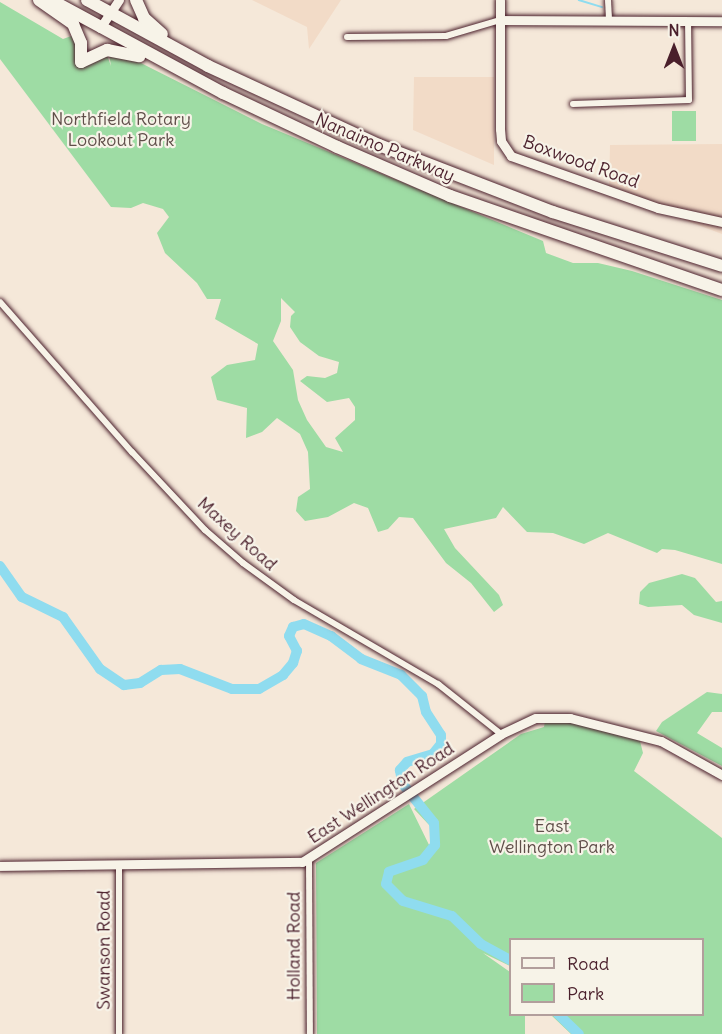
<!DOCTYPE html>
<html>
<head>
<meta charset="utf-8">
<style>
  body { margin:0 }
  #map { position:relative; width:722px; height:1034px; overflow:hidden; background:#f5e8d9; font-family:Delius,sans-serif }
  div>[style] { position:absolute }
  .built>* { inset:0; background:#f2dbc7 }
  .green>* { inset:0; background:#9edca4; transform-origin:0 0 }
  .stream>* { height:1.5px; margin:-0.75px; padding:0 0.75px; transform-origin:0.75px; border-radius:0.75px; background:#8fdcef }
  .river>* { height:10px; margin:-5px; padding:0 5px; transform-origin:5px; border-radius:5px; background:#8fdcef }
  .roads { filter:drop-shadow(0 0 2px #4a1f2b) drop-shadow(0 0 2px #4a1f2b) }
  .street>* { height:6px; margin:-3px; padding:0 3px; transform-origin:3px; border-radius:3px; background:#f7f3e8 }
  .secondary>* { height:9px; margin:-4.5px; padding:0 4.5px; transform-origin:4.5px; border-radius:4.5px; background:#f7f3e8 }
  .highway>* { height:12px; margin:-6px; padding:0 6px; transform-origin:6px; border-radius:6px; background:#f7f3e8 }
  span { translate:-50% -50%; white-space:nowrap; text-align:center; line-height:1.15; -webkit-text-stroke:4.5px #f7f3e8; paint-order:stroke }
  .park-label { font-size:18px; color:#5f4e49 }
  .street-label { font-size:18px; color:#4a1f2b }
  .legend { position:absolute; left:509px; top:938px; width:195px; height:78px; box-sizing:border-box; background:#f7f3e8; border:2px solid #b29e9c; margin:0; padding:8px 10px; list-style:none; font-size:18px; color:#4a1f2b }
  .legend li { display:flex; align-items:center; gap:12px; height:30px }
  .legend b { width:30px; border:2px solid #b29e9c }
  .north { position:absolute; left:644px; top:18px; width:60px; height:60px; -webkit-text-stroke:4px #f7f3e8; paint-order:stroke; rotate:0deg; font-size:16px; font-weight:700; line-height:24px; text-align:center; color:#4a1f2b }
  .north::after { content:''; display:block; margin:auto; width:21px; height:27px; background:#4a1f2b; clip-path:polygon(50% 0,100% 100%,50% 72%,0 100%) }
</style>
</head>
<body>
<div id="map">
  <div class="built">
    <div style="clip-path:polygon(252px 0,341px 0,309px 49px,307px 27px)"></div>
    <div style="clip-path:polygon(414px 77px,494px 77px,494px 165px,413px 130px)"></div>
    <div style="clip-path:polygon(722px 144px,722px 234px,609px 192px,610px 145px)"></div>
  </div>
  <div class="green">
    <div style="clip-path:polygon(evenodd,0 2px,63px 39px,74px 35px,76px 46px,95px 57px,107px 55px,111px 66px,109px 54px,131px 58px,262px 124px,543px 241px,546px 253px,573px 263px,598px 263px,632px 271px,722px 300px,722px 564px,675px 550px,662px 549px,657px 553px,608px 533px,584px 544px,553px 533px,527px 532px,503px 507px,496px 518px,444px 529px,455px 548px,499px 595px,503px 605px,494px 612px,471px 583px,446px 563px,413px 518px,399px 517px,388px 529px,378px 532px,368px 508px,354px 503px,328px 517px,305px 521px,296px 511px,298px 497px,310px 489px,308px 452px,300px 434px,277px 418px,262px 432px,246px 438px,247px 408px,217px 400px,211px 377px,227px 365px,255px 360px,258px 344px,215px 319px,221px 299px,207px 299px,197px 283px,165px 253px,157px 233px,169px 217px,163px 209px,143px 203px,131px 208px,111px 207px,0 59px,0 2px,281px 298px,295px 312px,291px 316px,290px 327px,300px 342px,319px 356px,339px 362px,337px 373px,325px 378px,307px 376px,300px 381px,327px 402px,349px 398px,355px 407px,355px 420px,335px 438px,343px 452px,326px 447px,307px 420px,298px 400px,293px 370px,273px 341px,281px 321px,281px 298px)"></div>
    <div style="left:672px;top:111px;width:24px;height:30px"></div>
    <div style="clip-path:polygon(682px 574px,695px 578px,716px 602px,722px 601px,722px 623px,694px 615px,682px 605px,648px 607px,639px 604px,640px 592px,649px 583px)"></div>
    <div style="clip-path:polygon(707px 692px,722px 694px,722px 712px,712px 712px,697px 733px,722px 748px,722px 766px,656px 731px,662px 722px)"></div>
    <div style="clip-path:polygon(545px 721px,574px 723px,640px 741px,643px 753px,634px 771px,722px 838px,722px 1034px,571px 1034px,551px 1015px,702px 1014px,702px 940px,510px 940px,510px 966px,483px 953px,510px 972px,510px 1014px,525px 1015px,525px 1034px,317px 1034px,316px 863px,409px 804px,432px 851px,431px 827px,414px 809px,521px 734px,544px 727px)"></div>
  </div>
  <div class="stream">
    <div style="left:579px;top:0;width:24px;rotate:17deg"></div>
  </div>
  <div class="river">
    <div style="left:0;top:566px;width:38px;rotate:55deg"></div>
    <div style="left:22px;top:597px;width:46px;rotate:26deg"></div>
    <div style="left:63px;top:617px;width:64px;rotate:54.6deg"></div>
    <div style="left:100px;top:669px;width:29px;rotate:34deg"></div>
    <div style="left:124px;top:685px;width:16px;rotate:-7deg"></div>
    <div style="left:140px;top:683px;width:25px;rotate:-32deg"></div>
    <div style="left:161px;top:670px;width:19px;rotate:-3deg"></div>
    <div style="left:180px;top:669px;width:56px;rotate:21deg"></div>
    <div style="left:232px;top:689px;width:27px"></div>
    <div style="left:259px;top:689px;width:28px;rotate:-30deg"></div>
    <div style="left:283px;top:675px;width:16px;rotate:-50deg"></div>
    <div style="left:293px;top:663px;width:13px;rotate:-72deg"></div>
    <div style="left:297px;top:651px;width:17px;rotate:-118deg"></div>
    <div style="left:289px;top:636px;width:10px;rotate:-66deg"></div>
    <div style="left:293px;top:627px;width:11px;rotate:-15deg"></div>
    <div style="left:304px;top:624px;width:30px;rotate:24deg"></div>
    <div style="left:331px;top:636px;width:38px;rotate:37deg"></div>
    <div style="left:361px;top:659px;width:43px;rotate:21.8deg"></div>
    <div style="left:401px;top:675px;width:30px;rotate:45deg"></div>
    <div style="left:422px;top:696px;width:16px;rotate:76deg"></div>
    <div style="left:426px;top:712px;width:27px;rotate:57deg"></div>
    <div style="left:441px;top:735px;width:9px;rotate:90deg"></div>
    <div style="left:441px;top:744px;width:13px;rotate:129deg"></div>
    <div style="left:433px;top:754px;width:27px;rotate:163deg"></div>
    <div style="left:407px;top:762px;width:11px;rotate:131deg"></div>
    <div style="left:400px;top:770px;width:13px;rotate:81deg"></div>
    <div style="left:402px;top:783px;width:51px;rotate:51.3deg"></div>
    <div style="left:434px;top:823px;width:22px;rotate:87deg"></div>
    <div style="left:435px;top:845px;width:19px;rotate:129deg"></div>
    <div style="left:423px;top:860px;width:36px;rotate:161deg"></div>
    <div style="left:389px;top:872px;width:12px;rotate:104deg"></div>
    <div style="left:386px;top:884px;width:24px;rotate:45deg"></div>
    <div style="left:403px;top:901px;width:51px;rotate:17deg"></div>
    <div style="left:452px;top:916px;width:40px;rotate:44deg"></div>
    <div style="left:481px;top:944px;width:33px;rotate:29deg"></div>
    <div style="left:558px;top:1014px;width:29px;rotate:44deg"></div>
  </div>
  <div class="roads">
    <div class="street">
      <div style="left:608px;top:0;width:21px;rotate:87deg"></div>
      <div style="left:347px;top:37px;width:99px;rotate:-0.6deg"></div>
      <div style="left:446px;top:36px;width:56px;rotate:-16.5deg"></div>
      <div style="left:573px;top:104px;width:116px;rotate:-2deg"></div>
      <div style="left:689px;top:100px;width:79px;rotate:-90.7deg"></div>
      <div style="left:0;top:302px;width:200px;rotate:48.7deg"></div>
      <div style="left:132px;top:452px;width:107px;rotate:46.9deg"></div>
      <div style="left:205px;top:530px;width:50px;rotate:41deg"></div>
      <div style="left:243px;top:563px;width:63px;rotate:36deg"></div>
      <div style="left:294px;top:600px;width:167px;rotate:30.3deg"></div>
      <div style="left:438px;top:684px;width:80px;rotate:38.4deg"></div>
      <div style="left:309px;top:859px;width:175px;rotate:89.7deg"></div>
      <div style="left:119px;top:866px;width:168px;rotate:90deg"></div>
    </div>
    <div class="secondary">
      <div style="left:500px;top:0;width:129px;rotate:90deg"></div>
      <div style="left:500px;top:129px;width:12px;rotate:85deg"></div>
      <div style="left:501px;top:141px;width:18px;rotate:56deg"></div>
      <div style="left:511px;top:156px;width:156px;rotate:19.5deg"></div>
      <div style="left:658px;top:208px;width:66px;rotate:12.3deg"></div>
      <div style="left:500px;top:20px;width:222px;rotate:0.3deg"></div>
      <div style="left:100px;top:28px;width:34px;rotate:-56deg"></div>
      <div style="left:0;top:866px;width:302px;rotate:-0.8deg"></div>
      <div style="left:302px;top:862px;width:237px;rotate:-32.7deg"></div>
      <div style="left:501px;top:734px;width:38px;rotate:-25deg"></div>
      <div style="left:536px;top:718px;width:34px"></div>
      <div style="left:570px;top:718px;width:94px;rotate:14.2deg"></div>
      <div style="left:661px;top:741px;width:70px;rotate:29.1deg"></div>
    </div>
    <div class="highway">
      <div style="left:39px;top:0;width:42px;rotate:35.2deg"></div>
      <div style="left:73px;top:24px;width:21px;rotate:67deg"></div>
      <div style="left:81px;top:43px;width:19px;rotate:90deg"></div>
      <div style="left:51px;top:0;width:196px;rotate:28.4deg"></div>
      <div style="left:223px;top:93px;width:126px;rotate:25.3deg"></div>
      <div style="left:337px;top:147px;width:123px;rotate:23.4deg"></div>
      <div style="left:450px;top:196px;width:288px;rotate:19.1deg"></div>
      <div style="left:87px;top:0;width:138px;rotate:28.6deg"></div>
      <div style="left:208px;top:66px;width:188px;rotate:24.8deg"></div>
      <div style="left:379px;top:145px;width:186px;rotate:21.1deg"></div>
      <div style="left:553px;top:212px;width:177px;rotate:17.7deg"></div>
      <div style="left:136px;top:0;width:20px;rotate:66deg"></div>
      <div style="left:144px;top:18px;width:24px;rotate:42deg"></div>
      <div style="left:81px;top:62px;width:29px;rotate:-25deg"></div>
      <div style="left:107px;top:50px;width:33px;rotate:11deg"></div>
    </div>
  </div>
  <div class="park-label">
    <span style="left:121px;top:130px">Northfield Rotary<br>Lookout Park</span>
    <span style="left:552px;top:837px">East<br>Wellington Park</span>
  </div>
  <div class="street-label">
    <span style="left:385px;top:148px;rotate:23deg">Nanaimo Parkway</span>
    <span style="left:581px;top:162px;rotate:20deg">Boxwood Road</span>
    <span style="left:237px;top:534px;rotate:42deg">Maxey Road</span>
    <span style="left:381px;top:793px;rotate:-33deg">East Wellington Road</span>
    <span style="left:294px;top:946px;rotate:-90deg">Holland Road</span>
    <span style="left:104px;top:950px;rotate:-90deg">Swanson Road</span>
  </div>
  <ul class="legend">
  <li><b style="height:8px;background:#f7f3e8"></b>Road</li>
  <li><b style="height:16px;background:#9edca4"></b>Park</li>
  </ul>
  <div class="north">N</div>
</div>
</body>
</html>
